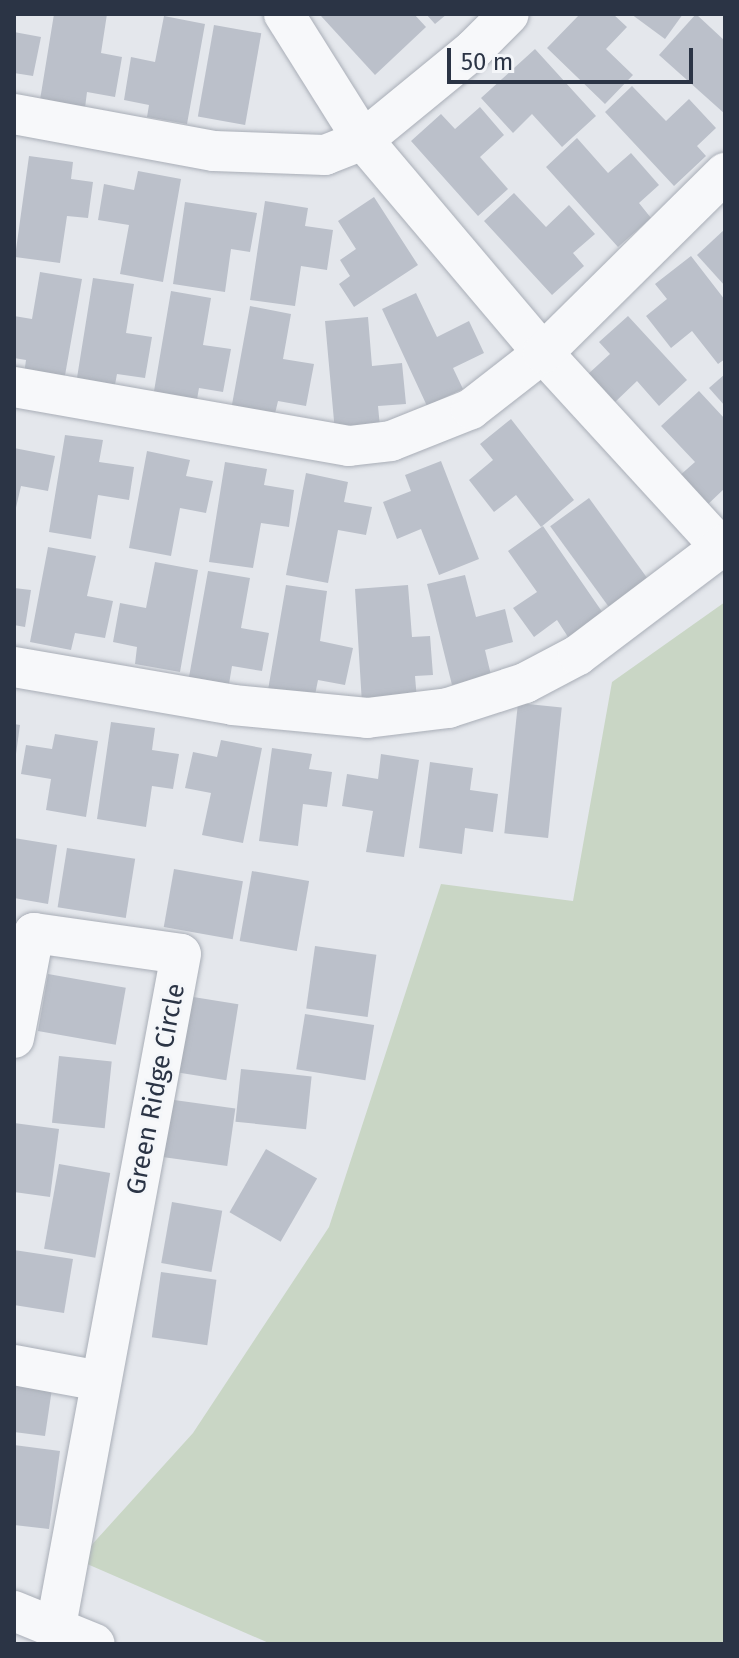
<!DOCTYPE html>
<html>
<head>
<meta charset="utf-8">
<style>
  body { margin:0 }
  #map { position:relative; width:739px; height:1658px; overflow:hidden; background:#e4e7ec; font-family:"Fira Sans",sans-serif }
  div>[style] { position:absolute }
  .green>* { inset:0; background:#c9d6c5 }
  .building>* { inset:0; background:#bbc0ca; transform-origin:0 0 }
  .roads { filter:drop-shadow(0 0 2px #a9aeb7) drop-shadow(0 0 2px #a9aeb7) }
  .street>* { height:40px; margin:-20px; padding:0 20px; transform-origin:20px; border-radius:20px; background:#f7f8fa }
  span { translate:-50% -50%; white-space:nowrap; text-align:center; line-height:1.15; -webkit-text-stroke:6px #f4f6f9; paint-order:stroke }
  .street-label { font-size:26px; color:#2b3445 }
  .frame { position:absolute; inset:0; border:16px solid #2b3445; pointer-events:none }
  .scale { position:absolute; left:447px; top:48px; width:246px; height:36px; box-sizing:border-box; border:4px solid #2b3445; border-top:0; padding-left:10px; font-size:24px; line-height:28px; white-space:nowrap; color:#2b3445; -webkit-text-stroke:6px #f4f6f9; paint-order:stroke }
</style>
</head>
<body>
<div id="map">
  <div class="green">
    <div style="clip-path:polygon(725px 602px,725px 1644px,271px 1644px,78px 1560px,193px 1433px,329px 1227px,441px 884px,573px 901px,612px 682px)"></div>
  </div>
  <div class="building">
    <div style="clip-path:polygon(54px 14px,107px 14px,101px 53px,122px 57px,115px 97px,87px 92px,85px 108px,40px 100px)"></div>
    <div style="clip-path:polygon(323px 14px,414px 14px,426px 27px,375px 75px,321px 16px)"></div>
    <div style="clip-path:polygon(426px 14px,447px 14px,435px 24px)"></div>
    <div style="clip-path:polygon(580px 14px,613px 14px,627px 27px,606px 49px,633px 75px,605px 104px,547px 48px)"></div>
    <div style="clip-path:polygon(631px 14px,683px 14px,665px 39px)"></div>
    <div style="clip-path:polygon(696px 14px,725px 41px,725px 114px,659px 55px)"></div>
    <div style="clip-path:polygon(164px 16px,205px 24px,187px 124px,147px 117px,149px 105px,124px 100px,131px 57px,155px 62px)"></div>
    <div style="left:214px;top:25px;width:48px;height:93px;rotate:10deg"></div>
    <div style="clip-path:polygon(14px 32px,41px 37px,33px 76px,14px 73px)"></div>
    <div style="clip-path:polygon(535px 49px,596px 116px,562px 147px,532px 114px,513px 133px,481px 98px)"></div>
    <div style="clip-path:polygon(632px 86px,666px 121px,689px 99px,716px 128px,697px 146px,706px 156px,674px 186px,605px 112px)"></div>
    <div style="clip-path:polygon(480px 107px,504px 135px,480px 157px,508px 189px,478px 216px,411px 141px,441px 114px,455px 129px)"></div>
    <div style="clip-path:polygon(577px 138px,608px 173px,631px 153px,659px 185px,639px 203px,651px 218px,618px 247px,546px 167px)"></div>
    <div style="clip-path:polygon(29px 156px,73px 162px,71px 179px,93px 182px,88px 218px,67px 216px,60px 263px,15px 257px)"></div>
    <div style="clip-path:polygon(138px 171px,181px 179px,163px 282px,120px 274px,129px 225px,98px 220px,104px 184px,134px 190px)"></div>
    <div style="clip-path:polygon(514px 193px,546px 227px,569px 205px,595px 234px,573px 253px,584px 266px,552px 295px,484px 221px)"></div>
    <div style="clip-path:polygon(374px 197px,418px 265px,354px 307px,339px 284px,350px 276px,340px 260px,356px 249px,338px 221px)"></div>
    <div style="clip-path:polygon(265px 201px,308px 208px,305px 226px,333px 230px,327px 270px,301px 266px,295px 306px,250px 300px)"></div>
    <div style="clip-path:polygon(185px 202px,257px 213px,250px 252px,231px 249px,225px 292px,173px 284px)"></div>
    <div style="clip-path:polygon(725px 229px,725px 286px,697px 255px)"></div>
    <div style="clip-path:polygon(691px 256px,725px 300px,725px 359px,718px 364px,692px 331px,671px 348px,646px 316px,667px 299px,655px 284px)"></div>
    <div style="clip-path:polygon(40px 272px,82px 279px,64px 381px,24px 374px,26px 360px,14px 358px,14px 316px,32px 319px)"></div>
    <div style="clip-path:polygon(93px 278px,134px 284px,126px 333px,152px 337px,145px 378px,117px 374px,114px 390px,76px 384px)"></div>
    <div style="clip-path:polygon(171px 291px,211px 298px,203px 345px,231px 349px,223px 392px,199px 388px,196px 405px,153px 397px)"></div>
    <div style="clip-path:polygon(416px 293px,437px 337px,469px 321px,484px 353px,453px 368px,463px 389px,427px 406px,382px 309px)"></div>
    <div style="clip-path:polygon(250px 306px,291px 314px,283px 359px,314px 364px,306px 406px,278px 401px,274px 418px,231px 410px)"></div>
    <div style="clip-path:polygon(628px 316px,687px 380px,659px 406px,637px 381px,613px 404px,587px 375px,610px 354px,599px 342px)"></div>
    <div style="clip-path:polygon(368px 317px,372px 366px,402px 363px,406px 404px,378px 406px,380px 427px,335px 432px,325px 321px)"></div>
    <div style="clip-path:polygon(725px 374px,725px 406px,709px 388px)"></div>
    <div style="clip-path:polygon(699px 391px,725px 419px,725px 488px,705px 507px,678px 477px,695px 462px,661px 426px)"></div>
    <div style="clip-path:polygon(511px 419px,574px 500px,541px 527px,516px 495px,494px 512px,469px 480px,493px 460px,480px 444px)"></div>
    <div style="clip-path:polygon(65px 435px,103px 440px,99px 462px,134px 467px,129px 500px,98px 495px,91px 539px,49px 532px)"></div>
    <div style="clip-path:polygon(14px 448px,55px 456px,48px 491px,21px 486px,15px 512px)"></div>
    <div style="clip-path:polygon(147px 451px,190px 460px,186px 476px,213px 481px,206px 513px,180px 508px,171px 556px,129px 548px)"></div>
    <div style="clip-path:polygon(441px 461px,479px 559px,439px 575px,421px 529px,397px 539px,383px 502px,411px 491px,405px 475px)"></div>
    <div style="clip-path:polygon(225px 462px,267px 469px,264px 485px,294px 490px,289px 527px,261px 523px,253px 568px,209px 562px)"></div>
    <div style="clip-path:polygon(306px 473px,348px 482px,344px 502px,372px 507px,366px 535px,338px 530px,328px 583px,286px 575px)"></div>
    <div style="left:589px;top:498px;width:103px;height:48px;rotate:54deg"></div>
    <div style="clip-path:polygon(543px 526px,605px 616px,570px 640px,557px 620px,534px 637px,513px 608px,537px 592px,508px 551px)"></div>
    <div style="clip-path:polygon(48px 547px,96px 556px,87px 596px,113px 601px,105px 638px,75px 633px,71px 650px,30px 642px)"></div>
    <div style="clip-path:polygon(155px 562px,198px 570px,180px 672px,135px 664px,137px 647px,113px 642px,120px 603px,146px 608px)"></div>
    <div style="clip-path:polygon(208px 571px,250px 578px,241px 628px,269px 633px,262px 671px,232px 666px,229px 684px,189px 677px)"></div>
    <div style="clip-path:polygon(465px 575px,476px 617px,505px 609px,513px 642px,485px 650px,491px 675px,452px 685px,427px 584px)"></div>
    <div style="clip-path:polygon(286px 585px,327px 591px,320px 641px,353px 648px,345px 685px,318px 680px,314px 700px,268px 690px)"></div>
    <div style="clip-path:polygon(408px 585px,412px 637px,430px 636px,433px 675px,415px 676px,417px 700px,362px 704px,355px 589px)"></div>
    <div style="clip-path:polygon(14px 588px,31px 590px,25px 627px,14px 625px)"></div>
    <div style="left:518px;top:703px;width:44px;height:131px;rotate:6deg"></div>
    <div style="clip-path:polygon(111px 722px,155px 728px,152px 750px,179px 754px,173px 789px,152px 786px,146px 827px,97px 819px)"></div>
    <div style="clip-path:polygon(14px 724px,20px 725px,16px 754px,14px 753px)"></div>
    <div style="clip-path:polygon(55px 734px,98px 741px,86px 817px,46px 810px,51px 779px,21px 774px,26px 745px,52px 749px)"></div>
    <div style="clip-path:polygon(221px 740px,262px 748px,243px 843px,202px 835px,211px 793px,185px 788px,193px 752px,217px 757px)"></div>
    <div style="clip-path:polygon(272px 748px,312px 754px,309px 769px,332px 772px,327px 807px,303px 804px,298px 846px,259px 841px)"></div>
    <div style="clip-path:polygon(381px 754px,419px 760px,404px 857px,366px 852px,373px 811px,342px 806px,347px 774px,378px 779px)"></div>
    <div style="clip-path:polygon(430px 762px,473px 768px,470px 790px,498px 794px,493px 832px,465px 828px,462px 854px,419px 848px)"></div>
    <div style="clip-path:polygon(14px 838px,57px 845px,48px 904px,14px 898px)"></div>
    <div style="left:67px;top:848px;width:69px;height:60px;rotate:9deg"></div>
    <div style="left:174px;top:869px;width:70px;height:59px;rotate:10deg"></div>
    <div style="left:252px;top:871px;width:58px;height:71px;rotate:10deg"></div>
    <div style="left:315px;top:946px;width:62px;height:63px;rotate:8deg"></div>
    <div style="left:48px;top:974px;width:79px;height:58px;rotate:10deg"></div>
    <div style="left:187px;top:996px;width:52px;height:77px;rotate:9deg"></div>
    <div style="left:305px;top:1014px;width:70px;height:56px;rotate:9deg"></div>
    <div style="left:59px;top:1056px;width:53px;height:67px;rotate:6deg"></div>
    <div style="left:241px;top:1069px;width:71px;height:53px;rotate:6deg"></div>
    <div style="left:167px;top:1099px;width:69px;height:58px;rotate:8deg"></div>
    <div style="clip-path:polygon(14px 1123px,59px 1129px,50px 1197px,14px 1192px)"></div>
    <div style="left:266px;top:1149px;width:59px;height:73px;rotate:30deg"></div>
    <div style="left:59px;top:1164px;width:52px;height:86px;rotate:10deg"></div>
    <div style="left:172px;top:1202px;width:51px;height:62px;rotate:10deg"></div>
    <div style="clip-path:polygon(14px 1250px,73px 1259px,64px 1313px,14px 1305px)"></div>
    <div style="left:161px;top:1272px;width:56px;height:66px;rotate:8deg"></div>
    <div style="clip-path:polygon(14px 1376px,53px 1382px,45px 1436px,14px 1432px)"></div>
    <div style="clip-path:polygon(14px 1445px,60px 1451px,49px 1529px,14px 1525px)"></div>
  </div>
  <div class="roads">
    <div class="street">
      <div style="left:284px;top:14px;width:149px;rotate:57.9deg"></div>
      <div style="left:363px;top:140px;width:279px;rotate:49.8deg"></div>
      <div style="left:543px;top:353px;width:263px;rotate:47.5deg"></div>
      <div style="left:14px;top:114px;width:203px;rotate:10.5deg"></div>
      <div style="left:214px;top:151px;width:111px;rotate:2.1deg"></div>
      <div style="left:325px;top:155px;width:41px;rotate:-21.5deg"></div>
      <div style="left:363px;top:140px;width:144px;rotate:-39.3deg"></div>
      <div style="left:474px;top:49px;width:49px;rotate:-45deg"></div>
      <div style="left:14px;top:387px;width:340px;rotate:10deg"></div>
      <div style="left:349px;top:446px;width:42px;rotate:-6.8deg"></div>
      <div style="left:391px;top:441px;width:86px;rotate:-21.8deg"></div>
      <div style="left:471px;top:409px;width:91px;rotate:-37.9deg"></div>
      <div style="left:543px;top:353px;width:256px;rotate:-44.7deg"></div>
      <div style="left:14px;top:667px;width:222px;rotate:9.8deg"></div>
      <div style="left:233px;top:705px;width:135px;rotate:5.5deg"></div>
      <div style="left:367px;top:718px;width:82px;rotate:-7deg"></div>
      <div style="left:448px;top:708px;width:81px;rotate:-18deg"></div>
      <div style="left:525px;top:683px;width:60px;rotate:-27.8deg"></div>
      <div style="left:578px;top:655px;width:184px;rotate:-37.1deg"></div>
      <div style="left:14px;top:1038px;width:107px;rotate:-79.2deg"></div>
      <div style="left:34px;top:933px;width:148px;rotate:8.1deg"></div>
      <div style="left:181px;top:954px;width:684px;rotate:100.54deg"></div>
      <div style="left:14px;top:1365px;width:87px;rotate:10.5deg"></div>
      <div style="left:14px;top:1611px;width:87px;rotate:22.2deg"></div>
    </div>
  </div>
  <div class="street-label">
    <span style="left:156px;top:1089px;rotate:-79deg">Green Ridge Circle</span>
  </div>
  <div class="frame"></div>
  <div class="scale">50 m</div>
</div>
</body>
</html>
